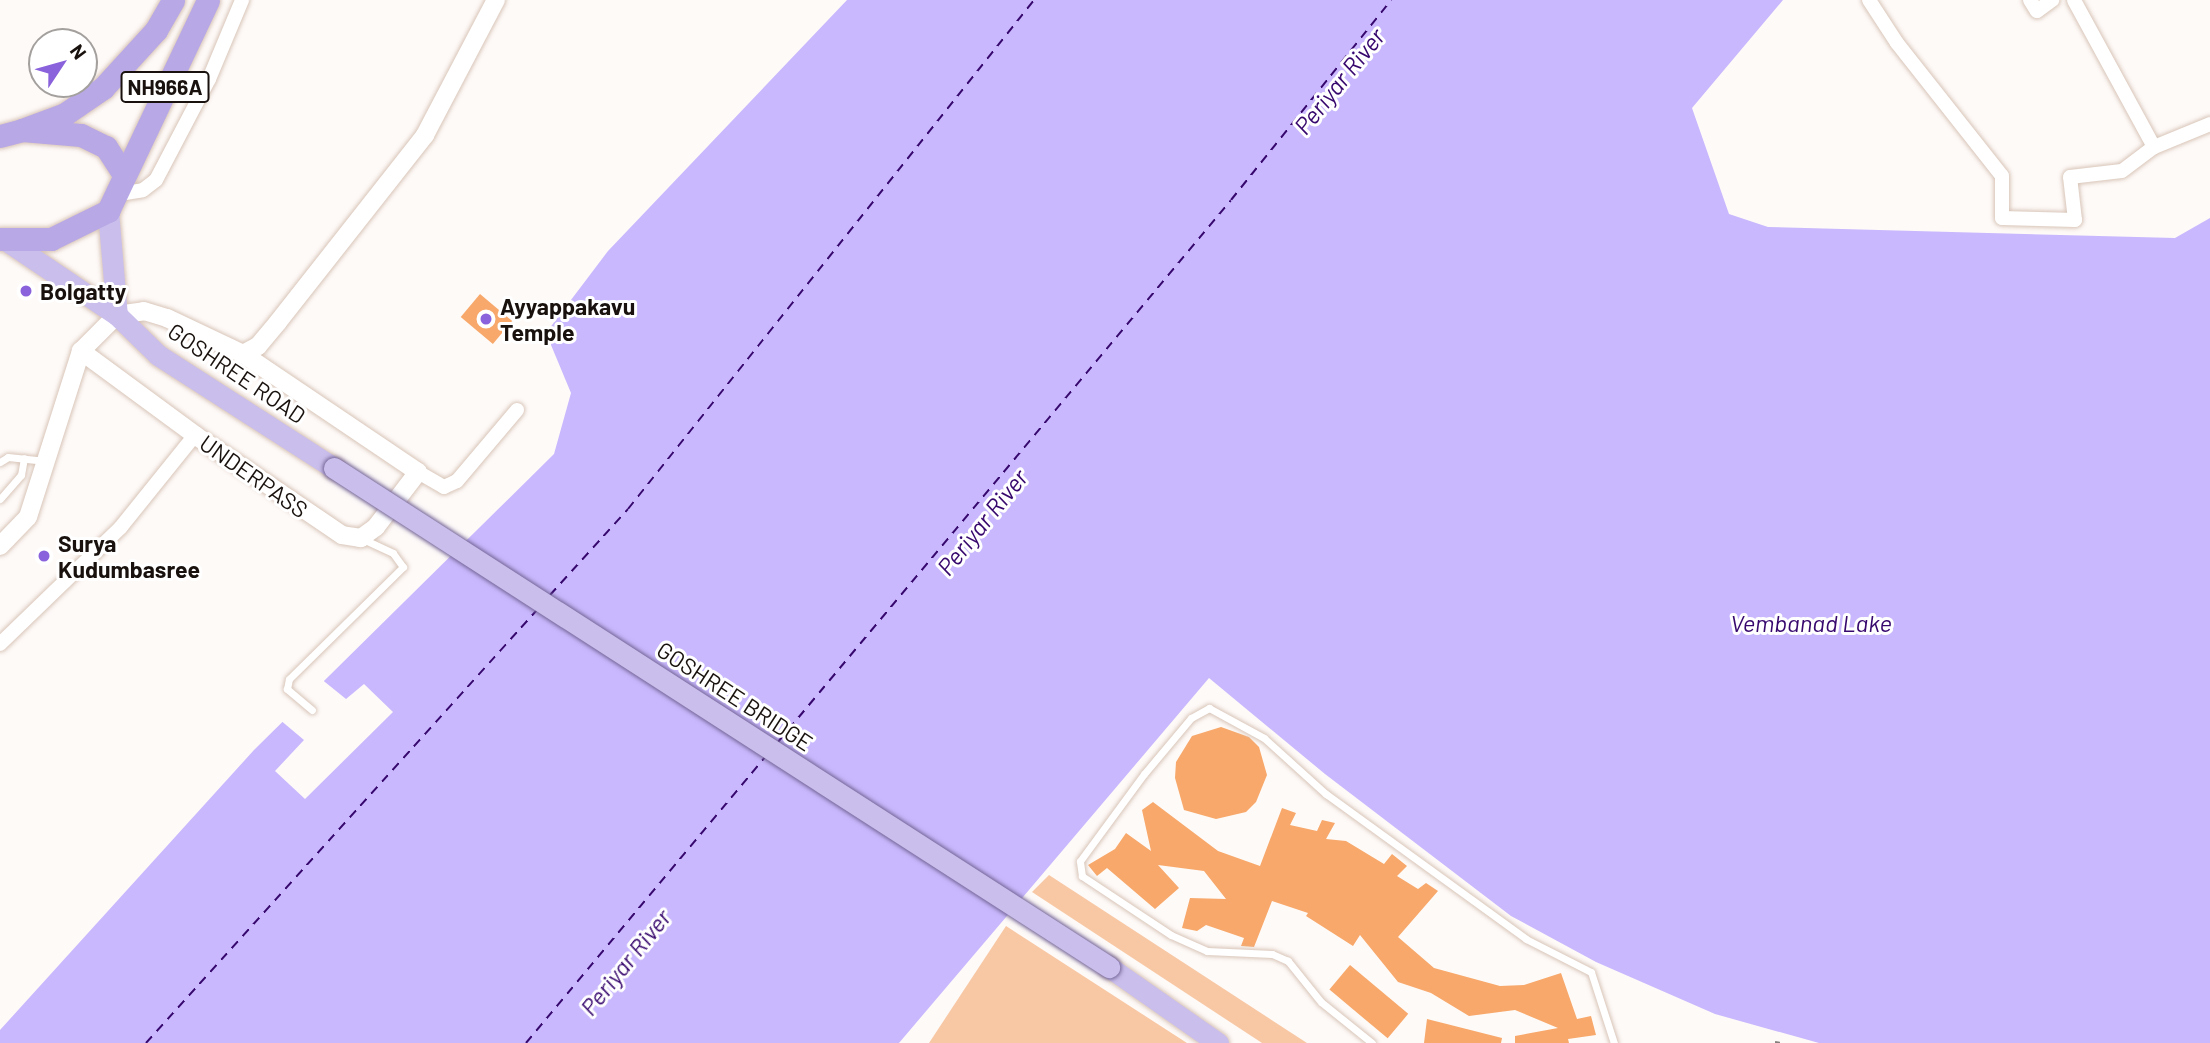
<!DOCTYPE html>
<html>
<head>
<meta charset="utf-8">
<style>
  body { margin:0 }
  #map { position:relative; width:2210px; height:1043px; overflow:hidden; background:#fefaf8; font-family:Barlow,sans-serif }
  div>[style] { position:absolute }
  .green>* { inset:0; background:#f8c8a5 }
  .water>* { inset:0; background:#c9b8fd }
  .pier>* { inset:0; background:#fefaf8 }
  .ferry>* { height:2px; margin-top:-1px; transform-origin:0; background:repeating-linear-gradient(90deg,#36076d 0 9px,transparent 0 16px) }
  .building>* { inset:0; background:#f7a86a; transform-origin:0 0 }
  .path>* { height:2.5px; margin-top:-1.25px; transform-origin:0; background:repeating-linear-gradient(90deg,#847f7c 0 5px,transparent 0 10px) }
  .roads { filter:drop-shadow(0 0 2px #d8c5b8) drop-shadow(0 0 2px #d8c5b8) }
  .service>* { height:7px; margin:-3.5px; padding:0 3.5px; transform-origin:3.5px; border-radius:3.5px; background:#fff }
  .minor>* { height:14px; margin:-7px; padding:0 7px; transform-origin:7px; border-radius:7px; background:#fff }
  .tertiary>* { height:18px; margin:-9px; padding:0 9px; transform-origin:9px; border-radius:9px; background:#fff }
  .primary>* { height:21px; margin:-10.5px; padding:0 10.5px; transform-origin:10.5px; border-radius:10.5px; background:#cabeec }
  .trunk>* { height:23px; margin:-11.5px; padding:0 11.5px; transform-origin:11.5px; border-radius:11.5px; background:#b8a8e6 }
  .bridges { filter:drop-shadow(0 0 2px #746596) drop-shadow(0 0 2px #746596) }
  .primary-bridge>* { height:21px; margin:-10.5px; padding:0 10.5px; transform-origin:10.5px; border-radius:10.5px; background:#cabeec }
  .dots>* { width:19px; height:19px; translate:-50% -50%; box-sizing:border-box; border:4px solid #fff; border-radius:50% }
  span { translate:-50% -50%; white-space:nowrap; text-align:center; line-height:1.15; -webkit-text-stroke:6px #fff; paint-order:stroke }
  .shield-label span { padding:2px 5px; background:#fff; border:2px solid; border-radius:5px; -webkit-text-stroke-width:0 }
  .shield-label { font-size:21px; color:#18110d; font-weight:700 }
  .poi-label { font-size:23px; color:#18110d; font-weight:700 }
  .left { translate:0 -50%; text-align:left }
  .street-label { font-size:23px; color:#18110d }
  .water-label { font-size:24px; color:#36076d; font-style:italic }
  .north { position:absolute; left:28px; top:28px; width:70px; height:70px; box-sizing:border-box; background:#fff; border:2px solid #a3a09e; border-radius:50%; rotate:54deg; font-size:19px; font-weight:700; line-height:28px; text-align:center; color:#18110d }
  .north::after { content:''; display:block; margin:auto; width:24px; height:32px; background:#8a62dc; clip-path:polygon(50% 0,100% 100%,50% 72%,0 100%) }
</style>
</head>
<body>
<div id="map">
  <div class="green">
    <div style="clip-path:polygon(1049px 875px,1307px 1043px,1262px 1043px,1032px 892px)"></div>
    <div style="clip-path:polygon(1006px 926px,1187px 1043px,929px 1043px)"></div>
  </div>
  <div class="water">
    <div style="clip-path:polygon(847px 0,1783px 0,1692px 108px,1729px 214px,1768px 227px,2175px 238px,2210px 218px,2210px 1043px,1819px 1043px,1715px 1014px,1596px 962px,1511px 916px,1325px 774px,1209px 678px,899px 1043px,0 1043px,0 1030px,254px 750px,554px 454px,571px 393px,546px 333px,608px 251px)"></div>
  </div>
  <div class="pier">
    <div style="clip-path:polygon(320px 678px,346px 699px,364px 684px,393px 712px,305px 799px,275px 771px,304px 740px,279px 719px)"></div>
  </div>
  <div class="ferry">
    <div style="left:550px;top:595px;width:116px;rotate:-47.8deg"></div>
    <div style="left:628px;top:509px;width:651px;rotate:-51.42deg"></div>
    <div style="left:778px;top:742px;width:706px;rotate:-50.11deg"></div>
    <div style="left:1231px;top:200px;width:256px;rotate:-51.3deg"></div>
    <div style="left:146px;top:1043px;width:583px;rotate:-47.92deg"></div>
    <div style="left:526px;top:1043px;width:373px;rotate:-50.1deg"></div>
  </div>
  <div class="building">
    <div style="left:480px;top:294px;width:42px;height:30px;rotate:40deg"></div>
    <div style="clip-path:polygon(1221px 727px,1249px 737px,1259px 747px,1267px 775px,1256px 802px,1246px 812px,1216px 819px,1184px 810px,1175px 778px,1176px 762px,1192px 736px)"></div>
    <div style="clip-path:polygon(1153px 802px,1218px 851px,1260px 866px,1282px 808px,1296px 813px,1290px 825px,1317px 831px,1322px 820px,1335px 823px,1326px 839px,1346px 841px,1384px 864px,1392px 854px,1407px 866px,1397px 876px,1418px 889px,1426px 883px,1438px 891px,1398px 937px,1434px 968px,1500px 986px,1524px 985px,1561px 973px,1577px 1019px,1591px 1016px,1596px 1035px,1568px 1039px,1569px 1043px,1515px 1043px,1515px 1036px,1558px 1028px,1515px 1010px,1469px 1016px,1431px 993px,1398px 982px,1360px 935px,1353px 946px,1306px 916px,1308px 913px,1272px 901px,1254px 947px,1241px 946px,1244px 938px,1206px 925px,1197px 931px,1182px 928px,1190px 898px,1226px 899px,1204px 871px,1158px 865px,1179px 888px,1155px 909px,1107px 868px,1097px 876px,1088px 865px,1115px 849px,1126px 833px,1151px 851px,1142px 810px)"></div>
    <div style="left:1350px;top:965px;width:76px;height:32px;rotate:40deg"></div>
    <div style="clip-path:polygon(1427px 1019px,1502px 1038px,1501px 1043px,1424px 1043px)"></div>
  </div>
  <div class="path">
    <div style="left:1775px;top:1042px;width:6px;rotate:9deg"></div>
  </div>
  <div class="roads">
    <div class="service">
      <div style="left:0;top:462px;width:9px;rotate:-32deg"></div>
      <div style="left:8px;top:457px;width:38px;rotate:6deg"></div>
      <div style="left:0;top:499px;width:32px;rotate:-49deg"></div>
      <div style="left:21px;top:475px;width:17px;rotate:-80deg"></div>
      <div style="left:312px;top:710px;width:33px;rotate:-140deg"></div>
      <div style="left:287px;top:689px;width:10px;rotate:-79deg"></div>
      <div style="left:289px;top:679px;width:160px;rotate:-44.5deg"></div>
      <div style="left:403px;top:567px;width:17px;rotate:-126deg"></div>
      <div style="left:393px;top:553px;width:35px;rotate:-155deg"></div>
      <div style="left:1372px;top:1043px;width:65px;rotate:-141.2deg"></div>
      <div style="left:1321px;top:1002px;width:53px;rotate:-128.8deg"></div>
      <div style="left:1288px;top:961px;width:17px;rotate:-156deg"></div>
      <div style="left:1272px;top:954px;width:65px;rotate:-177.4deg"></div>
      <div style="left:1207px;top:951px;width:39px;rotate:-156deg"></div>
      <div style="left:1171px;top:935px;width:107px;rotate:-146.5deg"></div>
      <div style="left:1082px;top:876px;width:15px;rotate:-98deg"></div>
      <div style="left:1080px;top:861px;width:108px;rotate:-53.7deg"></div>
      <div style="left:1144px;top:774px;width:73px;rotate:-50deg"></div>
      <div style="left:1191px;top:718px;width:21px;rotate:-29deg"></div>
      <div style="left:1209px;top:708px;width:63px;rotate:28.6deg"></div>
      <div style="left:1264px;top:738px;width:84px;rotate:42.1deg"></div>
      <div style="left:1326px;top:794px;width:247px;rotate:35.9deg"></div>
      <div style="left:1526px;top:939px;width:73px;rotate:26.9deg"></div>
      <div style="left:1591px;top:972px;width:75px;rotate:72.1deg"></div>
    </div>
    <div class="minor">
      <div style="left:1869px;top:0;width:51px;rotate:56.9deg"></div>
      <div style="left:1897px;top:43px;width:169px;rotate:51.7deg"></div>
      <div style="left:2002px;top:176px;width:42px;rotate:90deg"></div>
      <div style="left:2002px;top:218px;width:73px;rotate:1.6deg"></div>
      <div style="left:2075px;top:220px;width:43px;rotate:-96.6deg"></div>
      <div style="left:2070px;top:177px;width:52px;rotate:-6.6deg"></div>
      <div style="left:2122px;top:171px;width:40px;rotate:-37deg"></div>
      <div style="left:2154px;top:147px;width:167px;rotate:-118.6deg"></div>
      <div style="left:2030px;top:0;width:13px;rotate:58deg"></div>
      <div style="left:2037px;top:11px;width:19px;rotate:-36deg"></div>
      <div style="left:2154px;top:147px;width:61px;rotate:-22.3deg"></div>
      <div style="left:119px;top:194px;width:24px;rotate:-9deg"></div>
      <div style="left:143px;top:190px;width:16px;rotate:-38deg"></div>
      <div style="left:156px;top:180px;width:114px;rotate:-62.3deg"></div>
      <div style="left:209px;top:79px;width:86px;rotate:-67.3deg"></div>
      <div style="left:418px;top:472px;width:30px;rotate:30deg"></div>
      <div style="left:444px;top:487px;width:14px;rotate:-25deg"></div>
      <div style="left:457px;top:481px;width:93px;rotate:-49.8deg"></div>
      <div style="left:0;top:644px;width:168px;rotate:-44deg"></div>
      <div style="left:121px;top:527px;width:118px;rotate:-51.2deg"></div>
    </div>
    <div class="tertiary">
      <div style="left:243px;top:354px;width:17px;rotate:-28deg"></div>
      <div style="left:258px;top:346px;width:31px;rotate:-50deg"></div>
      <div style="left:278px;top:322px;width:238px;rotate:-51.8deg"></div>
      <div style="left:425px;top:135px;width:153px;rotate:-62.3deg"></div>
      <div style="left:0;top:546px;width:40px;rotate:-46deg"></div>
      <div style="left:28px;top:517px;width:174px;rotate:-72.3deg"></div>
      <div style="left:81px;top:351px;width:51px;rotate:-45deg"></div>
      <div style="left:117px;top:315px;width:27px;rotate:-8deg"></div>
      <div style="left:144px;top:311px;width:24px;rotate:17deg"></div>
      <div style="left:167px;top:318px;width:84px;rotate:25.3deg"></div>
      <div style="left:243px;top:354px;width:211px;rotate:34deg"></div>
      <div style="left:418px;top:472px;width:69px;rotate:127.4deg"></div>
      <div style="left:376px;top:527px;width:19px;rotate:144deg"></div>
      <div style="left:361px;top:538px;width:19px;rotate:-171deg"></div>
      <div style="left:342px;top:535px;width:178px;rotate:-145.8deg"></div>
      <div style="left:195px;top:435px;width:142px;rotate:-143.6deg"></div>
    </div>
    <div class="primary">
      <div style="left:108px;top:211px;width:104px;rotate:85.1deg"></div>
      <div style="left:7px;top:241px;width:133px;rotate:33.9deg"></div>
      <div style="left:117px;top:315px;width:57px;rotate:44.3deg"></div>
      <div style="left:158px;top:355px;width:209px;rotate:32.7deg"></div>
      <div style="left:1109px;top:967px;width:133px;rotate:34.9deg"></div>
    </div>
    <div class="trunk">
      <div style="left:22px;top:130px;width:46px;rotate:-20.4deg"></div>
      <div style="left:65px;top:114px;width:46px;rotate:-34.4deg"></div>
      <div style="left:103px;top:88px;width:79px;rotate:-47.6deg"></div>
      <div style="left:156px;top:30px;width:34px;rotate:-60deg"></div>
      <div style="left:0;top:136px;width:23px;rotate:-15deg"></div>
      <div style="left:22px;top:130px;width:59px;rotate:4.8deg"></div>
      <div style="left:81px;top:135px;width:28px;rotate:26deg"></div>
      <div style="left:106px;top:147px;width:33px;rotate:57deg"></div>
      <div style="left:0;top:239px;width:51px"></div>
      <div style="left:51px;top:239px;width:64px;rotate:-26.2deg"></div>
      <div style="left:108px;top:211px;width:233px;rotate:-64.6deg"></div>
    </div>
  </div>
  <div class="bridges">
    <div class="primary-bridge">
      <div style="left:334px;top:468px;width:922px;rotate:32.78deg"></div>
    </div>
  </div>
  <div class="dots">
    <div style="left:26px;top:291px;background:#8a62dc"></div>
    <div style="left:486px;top:319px;background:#8a62dc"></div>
    <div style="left:44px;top:556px;background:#8a62dc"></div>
  </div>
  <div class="shield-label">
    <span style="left:165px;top:87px">NH966A</span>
  </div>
  <div class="poi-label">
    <span class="left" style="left:40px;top:291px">Bolgatty</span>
    <span class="left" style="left:500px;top:319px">Ayyappakavu<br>Temple</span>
    <span class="left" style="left:58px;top:556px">Surya<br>Kudumbasree</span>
  </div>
  <div class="street-label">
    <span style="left:237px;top:373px;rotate:34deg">GOSHREE ROAD</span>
    <span style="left:254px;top:476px;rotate:35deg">UNDERPASS</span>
    <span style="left:735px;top:696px;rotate:33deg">GOSHREE BRIDGE</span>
  </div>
  <div class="water-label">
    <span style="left:1339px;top:81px;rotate:-51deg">Periyar River</span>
    <span style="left:982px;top:522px;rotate:-51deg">Periyar River</span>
    <span style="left:1811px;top:623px">Vembanad Lake</span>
    <span style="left:625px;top:962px;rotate:-51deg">Periyar River</span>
  </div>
  <div class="north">N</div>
</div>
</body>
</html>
